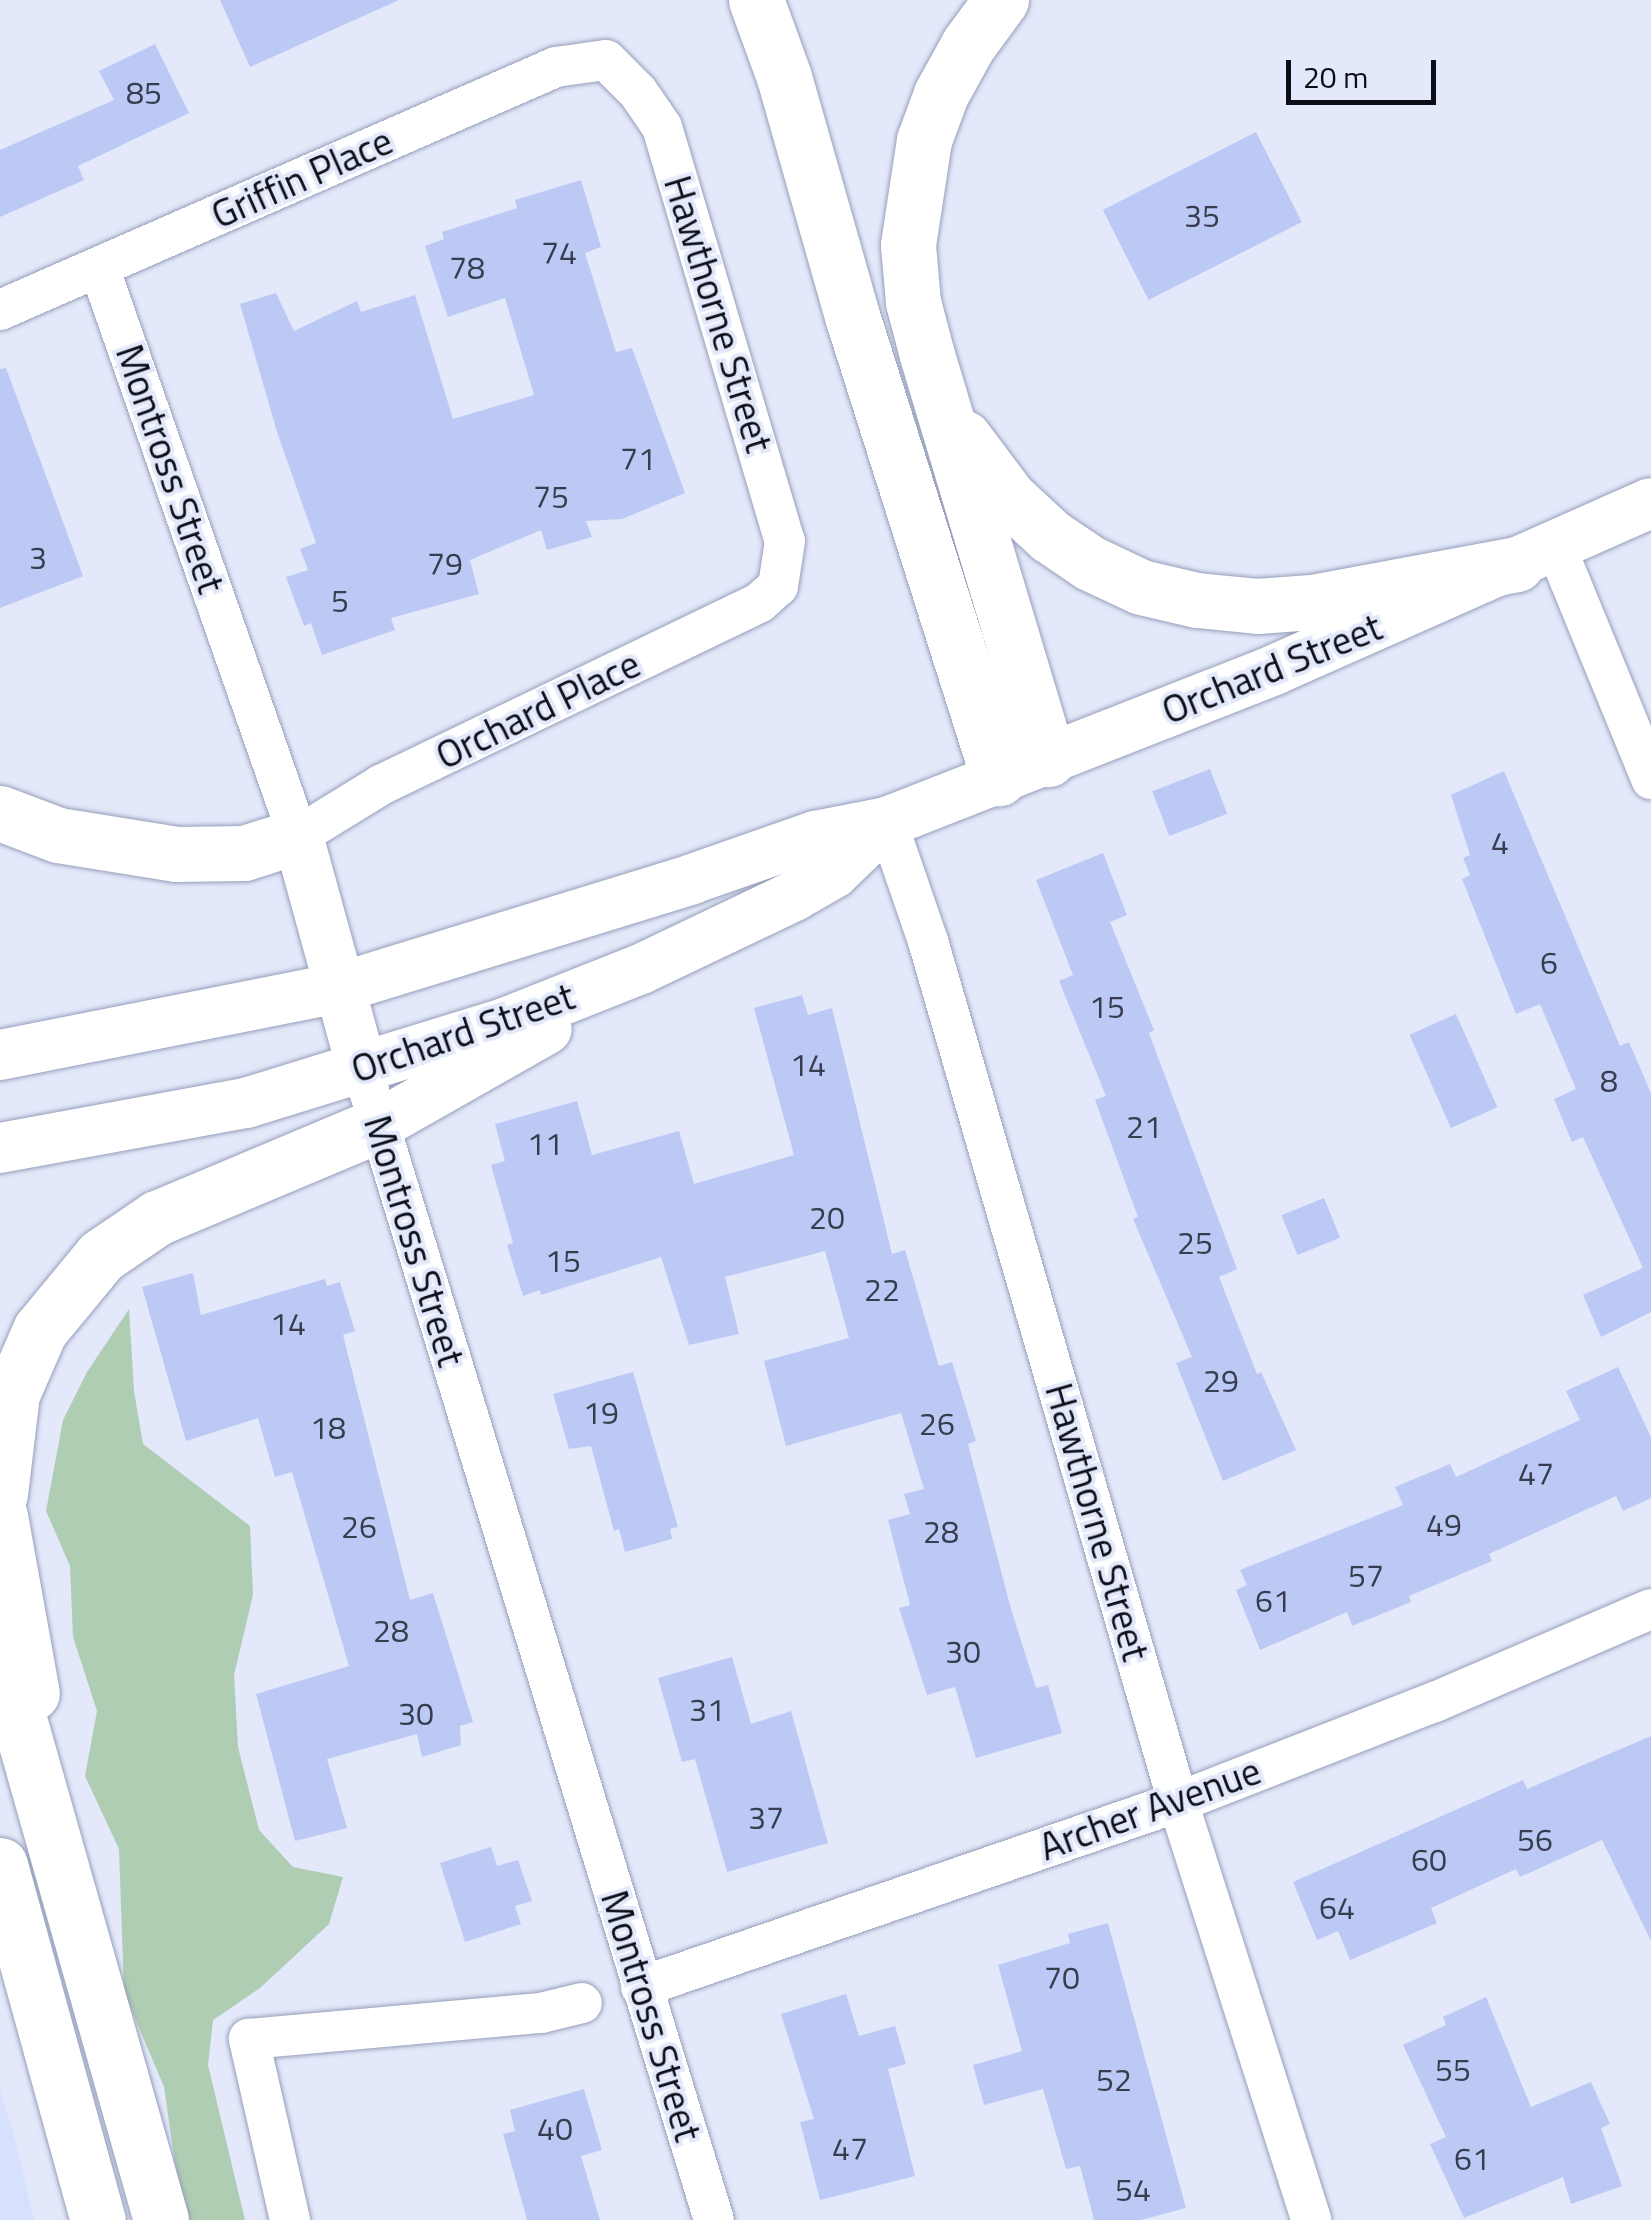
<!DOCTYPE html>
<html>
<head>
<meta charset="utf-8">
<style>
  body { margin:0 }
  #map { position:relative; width:1651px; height:2220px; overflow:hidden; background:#e3e9fa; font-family:"Titillium Web",sans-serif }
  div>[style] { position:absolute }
  .built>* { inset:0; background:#d7e0fd }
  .green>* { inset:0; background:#aecdb3 }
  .building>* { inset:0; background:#bcc9f5; transform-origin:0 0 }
  .roads { filter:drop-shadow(0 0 2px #969eba) drop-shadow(0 0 2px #969eba) }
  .minor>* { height:40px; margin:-20px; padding:0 20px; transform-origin:20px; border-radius:20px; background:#fff }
  .tertiary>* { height:50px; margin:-25px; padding:0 25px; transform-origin:25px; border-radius:25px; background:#fff }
  .primary>* { height:55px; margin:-27.5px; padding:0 27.5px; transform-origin:27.5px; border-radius:27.5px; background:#fff }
  .motorway>* { height:55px; margin:-27.5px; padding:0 27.5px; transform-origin:27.5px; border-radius:27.5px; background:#fff }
  span { translate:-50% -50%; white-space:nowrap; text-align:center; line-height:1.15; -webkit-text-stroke:8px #e3e9fa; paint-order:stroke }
  .number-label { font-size:32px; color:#373d4e }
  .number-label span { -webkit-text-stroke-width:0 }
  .street-label { font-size:38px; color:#0b0e17 }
  .scale { position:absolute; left:1286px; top:60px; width:150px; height:45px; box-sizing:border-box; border:5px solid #0b0e17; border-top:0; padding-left:12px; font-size:30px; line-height:35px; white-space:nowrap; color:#0b0e17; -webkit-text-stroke:8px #e3e9fa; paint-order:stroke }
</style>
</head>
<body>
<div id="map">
  <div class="built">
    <div style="clip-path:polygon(0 2091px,16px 2143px,34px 2220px,0 2220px)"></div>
  </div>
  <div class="green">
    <div style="clip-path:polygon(129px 1309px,134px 1391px,143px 1444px,250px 1526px,253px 1595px,234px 1675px,238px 1747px,259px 1830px,293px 1867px,343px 1877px,329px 1924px,260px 1988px,213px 2020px,208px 2065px,245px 2220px,185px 2220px,181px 2204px,164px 2087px,124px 1992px,119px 1849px,85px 1776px,97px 1711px,73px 1637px,70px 1566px,46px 1511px,63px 1420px,87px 1372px)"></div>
  </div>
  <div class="building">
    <div style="clip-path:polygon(220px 0,399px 0,250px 67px)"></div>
    <div style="clip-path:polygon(155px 44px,189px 113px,78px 166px,84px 180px,0 217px,0 150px,114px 100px,99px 71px)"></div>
    <div style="left:1256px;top:132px;width:101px;height:172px;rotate:63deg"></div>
    <div style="clip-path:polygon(581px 180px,601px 247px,585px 253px,616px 352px,632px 348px,685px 493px,622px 519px,586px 521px,592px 537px,547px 550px,541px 530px,470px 560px,479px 594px,391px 618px,395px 630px,322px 655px,311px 623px,304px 626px,286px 577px,308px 570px,300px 549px,316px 543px,277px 432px,240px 304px,276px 293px,294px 331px,357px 301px,361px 312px,415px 295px,453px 419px,534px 395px,505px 298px,448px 317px,425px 246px,444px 239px,442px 232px,517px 208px,515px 200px)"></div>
    <div style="clip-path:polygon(6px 368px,83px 576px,0 608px,0 369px)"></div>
    <div style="left:1210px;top:769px;width:48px;height:62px;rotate:69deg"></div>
    <div style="clip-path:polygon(1504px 771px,1620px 1046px,1629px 1042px,1651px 1093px,1651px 1312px,1601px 1337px,1583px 1295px,1643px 1268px,1583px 1137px,1572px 1142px,1554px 1099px,1576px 1089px,1540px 1004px,1516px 1014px,1462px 879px,1470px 875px,1463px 858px,1470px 855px,1451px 795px)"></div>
    <div style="clip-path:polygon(1103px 853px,1127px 915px,1110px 922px,1154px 1030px,1149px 1033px,1237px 1269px,1219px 1277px,1257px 1374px,1261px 1372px,1296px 1450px,1223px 1481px,1176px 1363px,1192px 1357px,1133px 1219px,1138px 1217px,1095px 1100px,1106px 1096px,1059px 981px,1073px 975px,1036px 880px)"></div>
    <div style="clip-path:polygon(802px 995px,808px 1015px,832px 1008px,892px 1254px,905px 1250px,939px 1366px,952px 1362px,976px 1441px,968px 1444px,1011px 1609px,1036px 1688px,1048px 1685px,1062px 1733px,976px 1758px,955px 1687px,927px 1695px,899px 1608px,910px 1605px,888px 1520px,910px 1514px,904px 1494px,924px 1489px,901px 1413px,786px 1446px,764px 1361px,849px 1338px,825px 1251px,725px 1277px,739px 1334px,689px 1345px,661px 1257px,541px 1295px,540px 1290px,523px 1296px,507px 1245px,513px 1243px,491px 1165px,505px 1161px,495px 1124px,577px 1101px,592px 1155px,679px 1131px,694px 1184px,794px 1155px,754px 1008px)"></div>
    <div style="left:1456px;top:1014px;width:102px;height:51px;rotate:66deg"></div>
    <div style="left:1324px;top:1198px;width:43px;height:46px;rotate:68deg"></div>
    <div style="clip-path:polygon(193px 1273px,201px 1315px,325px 1279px,327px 1286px,340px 1282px,355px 1331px,343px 1335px,410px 1600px,433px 1593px,473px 1722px,460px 1726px,461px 1745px,422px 1757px,417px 1734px,327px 1759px,347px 1828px,295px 1841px,256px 1694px,349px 1666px,292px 1472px,275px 1477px,258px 1418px,186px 1441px,142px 1287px)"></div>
    <div style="clip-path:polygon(1618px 1367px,1651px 1437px,1651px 1498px,1623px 1511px,1616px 1496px,1489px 1554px,1492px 1561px,1409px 1596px,1411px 1602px,1352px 1626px,1347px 1612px,1260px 1650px,1236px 1590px,1247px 1585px,1240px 1570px,1403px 1505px,1395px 1487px,1450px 1464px,1456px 1477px,1580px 1420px,1566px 1391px)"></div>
    <div style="clip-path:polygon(633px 1372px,678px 1527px,670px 1529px,672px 1539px,625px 1552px,619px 1529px,614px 1531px,591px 1446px,569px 1449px,553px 1394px)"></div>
    <div style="clip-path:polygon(732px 1657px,751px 1724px,791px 1711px,828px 1843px,727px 1872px,695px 1759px,682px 1762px,658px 1678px)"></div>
    <div style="clip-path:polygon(1651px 1736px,1651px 1941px,1602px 1840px,1520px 1877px,1516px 1869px,1431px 1908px,1437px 1923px,1350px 1960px,1338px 1931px,1317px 1940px,1293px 1882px,1523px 1780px,1527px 1789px)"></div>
    <div style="clip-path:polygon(491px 1847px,497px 1866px,518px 1860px,532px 1901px,515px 1906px,521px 1924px,465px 1942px,440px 1863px)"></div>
    <div style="clip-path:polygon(1108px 1923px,1186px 2208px,1141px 2220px,1094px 2220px,1080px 2166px,1066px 2169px,1043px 2089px,984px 2105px,973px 2065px,1022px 2051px,998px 1965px,1070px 1943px,1068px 1934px)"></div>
    <div style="clip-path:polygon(846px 1994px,859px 2036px,895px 2026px,906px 2064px,888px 2069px,915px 2176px,820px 2200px,800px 2122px,814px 2119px,781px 2014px)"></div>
    <div style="clip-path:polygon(1486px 1997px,1531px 2107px,1591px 2082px,1610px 2124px,1601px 2128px,1622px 2186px,1571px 2204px,1563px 2177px,1464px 2218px,1430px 2144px,1446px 2137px,1403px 2045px,1446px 2025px,1443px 2017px)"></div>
    <div style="clip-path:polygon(584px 2089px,602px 2150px,581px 2156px,600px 2220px,527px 2220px,503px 2134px,515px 2131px,510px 2110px)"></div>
  </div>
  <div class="roads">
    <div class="minor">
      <div style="left:0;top:310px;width:607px;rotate:-23.61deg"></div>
      <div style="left:556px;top:67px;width:50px;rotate:-8deg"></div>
      <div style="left:606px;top:60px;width:45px;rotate:45deg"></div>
      <div style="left:638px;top:92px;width:42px;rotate:55.6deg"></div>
      <div style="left:662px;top:127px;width:432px;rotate:73.5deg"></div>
      <div style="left:785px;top:541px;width:46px;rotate:98.8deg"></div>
      <div style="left:778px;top:586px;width:25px;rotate:138deg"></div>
      <div style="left:759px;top:603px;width:420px;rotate:154.3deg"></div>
      <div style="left:381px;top:785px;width:97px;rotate:148.4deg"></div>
      <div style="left:298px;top:836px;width:603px;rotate:-109.28deg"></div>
      <div style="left:1556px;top:547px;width:251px;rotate:67.7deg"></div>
      <div style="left:887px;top:822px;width:126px;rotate:71deg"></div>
      <div style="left:928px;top:941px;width:897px;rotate:73.81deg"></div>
      <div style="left:1178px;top:1802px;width:439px;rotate:72.3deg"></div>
      <div style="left:362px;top:1068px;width:1205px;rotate:73.01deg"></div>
      <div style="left:641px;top:1987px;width:568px;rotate:-19.01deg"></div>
      <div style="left:1178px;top:1802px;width:276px;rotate:-21.3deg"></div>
      <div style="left:1435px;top:1702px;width:235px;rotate:-23.3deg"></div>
      <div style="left:290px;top:2220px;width:186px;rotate:-102.8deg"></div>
      <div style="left:249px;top:2039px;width:293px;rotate:-5.1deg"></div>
      <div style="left:541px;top:2013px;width:42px;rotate:-13.7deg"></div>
    </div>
    <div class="tertiary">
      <div style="left:298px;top:836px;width:241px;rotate:74.6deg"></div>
      <div style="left:0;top:1055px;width:349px;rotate:-11.2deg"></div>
      <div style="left:342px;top:987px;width:366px;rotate:-17.1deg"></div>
      <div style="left:692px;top:879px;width:130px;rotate:-19.3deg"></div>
      <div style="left:815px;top:836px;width:73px;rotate:-11deg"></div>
      <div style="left:887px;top:822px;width:416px;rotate:-21.4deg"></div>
      <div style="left:1274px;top:670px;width:412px;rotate:-23.9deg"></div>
      <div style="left:378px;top:1125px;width:194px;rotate:-29.6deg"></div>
      <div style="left:0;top:1148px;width:250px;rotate:-10.4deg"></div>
      <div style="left:246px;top:1103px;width:273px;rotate:-17.2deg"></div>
      <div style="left:507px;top:1022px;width:144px;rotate:-21.6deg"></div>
      <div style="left:641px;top:969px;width:170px;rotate:-25.5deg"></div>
      <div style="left:794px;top:896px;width:46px;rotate:-29.9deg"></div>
      <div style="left:834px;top:873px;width:74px;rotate:-43.9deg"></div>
    </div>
    <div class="primary">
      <div style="left:0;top:813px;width:62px;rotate:20.8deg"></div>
      <div style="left:58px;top:835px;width:120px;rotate:9.1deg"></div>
      <div style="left:176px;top:854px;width:68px;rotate:-0.8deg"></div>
      <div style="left:244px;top:853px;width:57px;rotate:-17.5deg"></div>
      <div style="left:0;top:1494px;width:101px;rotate:-83.2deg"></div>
      <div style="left:12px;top:1394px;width:70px;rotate:-66.4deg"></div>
      <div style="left:40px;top:1330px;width:96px;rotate:-50.5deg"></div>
      <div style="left:101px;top:1256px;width:68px;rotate:-34.2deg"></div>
      <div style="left:157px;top:1218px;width:240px;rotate:-22.8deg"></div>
      <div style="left:0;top:1516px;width:180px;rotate:79.8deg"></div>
      <div style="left:0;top:1652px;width:590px;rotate:74.17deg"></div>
      <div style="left:0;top:1865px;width:368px;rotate:74.6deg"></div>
    </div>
    <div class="motorway">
      <div style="left:756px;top:0;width:82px;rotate:70deg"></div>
      <div style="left:784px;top:77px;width:252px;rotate:74.1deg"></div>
      <div style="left:853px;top:319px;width:482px;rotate:72.4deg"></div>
      <div style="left:1001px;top:0;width:56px;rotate:126.3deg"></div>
      <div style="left:968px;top:45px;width:56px;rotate:118.9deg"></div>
      <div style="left:941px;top:94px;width:49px;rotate:110.3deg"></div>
      <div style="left:924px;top:140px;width:106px;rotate:98.7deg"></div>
      <div style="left:908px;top:245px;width:57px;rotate:85deg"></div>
      <div style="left:913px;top:302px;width:55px;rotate:75.2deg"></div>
      <div style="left:927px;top:355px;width:422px;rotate:73.3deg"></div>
      <div style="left:964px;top:438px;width:75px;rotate:53.1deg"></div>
      <div style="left:1009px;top:498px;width:56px;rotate:42.8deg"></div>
      <div style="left:1050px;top:536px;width:48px;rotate:34deg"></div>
      <div style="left:1090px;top:563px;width:56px;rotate:25.2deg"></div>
      <div style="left:1141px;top:587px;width:57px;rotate:13.1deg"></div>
      <div style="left:1197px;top:600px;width:60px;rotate:5.7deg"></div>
      <div style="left:1257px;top:606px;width:55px;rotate:-4.2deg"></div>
      <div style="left:1312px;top:602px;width:208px;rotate:-10.5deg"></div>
    </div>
  </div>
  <div class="number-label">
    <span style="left:144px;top:92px">85</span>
    <span style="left:1202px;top:215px">35</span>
    <span style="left:559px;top:252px">74</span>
    <span style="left:467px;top:267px">78</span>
    <span style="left:638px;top:458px">71</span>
    <span style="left:551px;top:496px">75</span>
    <span style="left:38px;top:557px">3</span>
    <span style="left:445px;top:563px">79</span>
    <span style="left:340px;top:600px">5</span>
    <span style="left:1500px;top:842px">4</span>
    <span style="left:1549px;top:962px">6</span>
    <span style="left:1107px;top:1006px">15</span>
    <span style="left:808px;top:1064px">14</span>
    <span style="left:1609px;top:1080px">8</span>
    <span style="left:1144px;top:1126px">21</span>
    <span style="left:545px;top:1143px">11</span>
    <span style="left:827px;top:1217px">20</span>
    <span style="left:1195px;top:1242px">25</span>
    <span style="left:563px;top:1260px">15</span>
    <span style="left:882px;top:1289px">22</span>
    <span style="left:288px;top:1323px">14</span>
    <span style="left:1221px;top:1380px">29</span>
    <span style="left:601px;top:1412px">19</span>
    <span style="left:937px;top:1423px">26</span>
    <span style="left:328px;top:1427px">18</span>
    <span style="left:1536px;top:1473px">47</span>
    <span style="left:1444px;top:1524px">49</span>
    <span style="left:359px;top:1526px">26</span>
    <span style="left:941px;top:1531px">28</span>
    <span style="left:1366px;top:1575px">57</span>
    <span style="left:1273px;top:1600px">61</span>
    <span style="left:391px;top:1630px">28</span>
    <span style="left:963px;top:1651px">30</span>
    <span style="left:707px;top:1709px">31</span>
    <span style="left:416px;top:1713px">30</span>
    <span style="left:766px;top:1817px">37</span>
    <span style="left:1535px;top:1839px">56</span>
    <span style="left:1429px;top:1859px">60</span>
    <span style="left:1337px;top:1907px">64</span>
    <span style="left:1062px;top:1977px">70</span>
    <span style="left:1453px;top:2069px">55</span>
    <span style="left:1114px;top:2079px">52</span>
    <span style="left:555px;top:2128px">40</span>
    <span style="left:850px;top:2148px">47</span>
    <span style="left:1472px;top:2158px">61</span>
    <span style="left:1133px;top:2189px">54</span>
  </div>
  <div class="street-label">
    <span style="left:302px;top:178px;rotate:-24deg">Griffin Place</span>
    <span style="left:718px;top:314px;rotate:73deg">Hawthorne Street</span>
    <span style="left:170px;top:469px;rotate:71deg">Montross Street</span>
    <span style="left:1272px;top:669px;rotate:-22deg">Orchard Street</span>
    <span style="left:538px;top:710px;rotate:-26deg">Orchard Place</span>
    <span style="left:463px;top:1033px;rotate:-19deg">Orchard Street</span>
    <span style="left:414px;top:1241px;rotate:73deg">Montross Street</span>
    <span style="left:1097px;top:1522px;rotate:74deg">Hawthorne Street</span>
    <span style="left:1150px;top:1809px;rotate:-20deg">Archer Avenue</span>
    <span style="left:651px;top:2016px;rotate:73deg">Montross Street</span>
  </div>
  <div class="scale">20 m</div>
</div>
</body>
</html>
